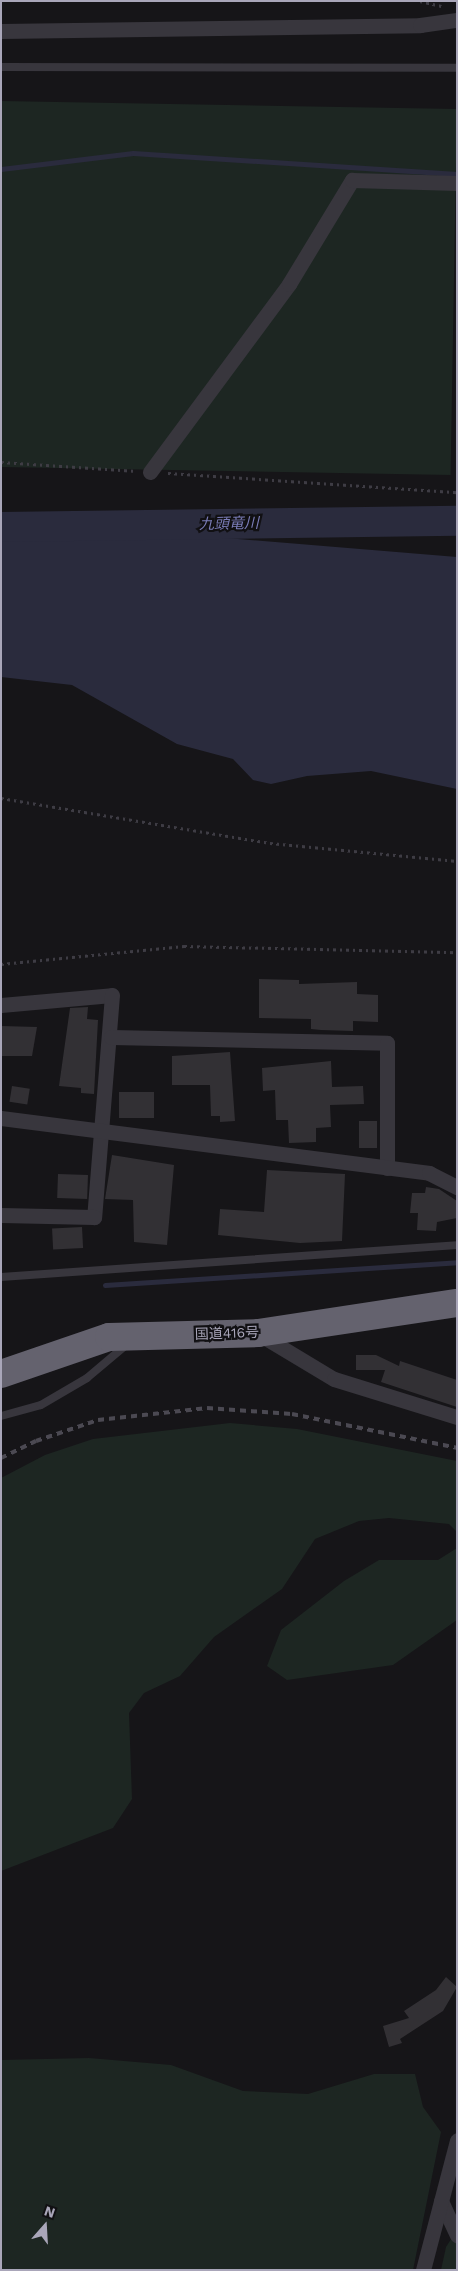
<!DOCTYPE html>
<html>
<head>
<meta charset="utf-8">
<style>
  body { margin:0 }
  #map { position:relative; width:458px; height:2271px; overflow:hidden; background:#161518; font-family:"Work Sans","Noto Sans JP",sans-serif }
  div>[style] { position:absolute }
  .green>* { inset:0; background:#1d2622; transform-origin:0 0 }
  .water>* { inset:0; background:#2a2b3d }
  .stream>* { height:5px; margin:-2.5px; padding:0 2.5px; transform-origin:2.5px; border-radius:2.5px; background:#2a2b3d }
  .river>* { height:30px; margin:-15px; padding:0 15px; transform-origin:15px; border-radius:15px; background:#2a2b3d }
  .building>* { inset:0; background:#323034; transform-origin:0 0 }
  .path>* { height:3px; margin-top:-1.5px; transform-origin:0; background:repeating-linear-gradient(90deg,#3e3c44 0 2.5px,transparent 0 6.5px) }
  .lane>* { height:8px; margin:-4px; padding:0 4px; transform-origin:4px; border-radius:4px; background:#38363d }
  .street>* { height:15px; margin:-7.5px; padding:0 7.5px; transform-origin:7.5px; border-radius:7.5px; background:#38363d }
  .highway>* { height:28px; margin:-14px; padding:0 14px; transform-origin:14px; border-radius:14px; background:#64626e }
  .rail>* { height:4px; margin-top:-2px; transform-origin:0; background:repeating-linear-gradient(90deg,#4b4952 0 6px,transparent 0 11px) }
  span { translate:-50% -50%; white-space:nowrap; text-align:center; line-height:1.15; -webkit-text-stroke:4.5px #111013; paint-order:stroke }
  .street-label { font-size:14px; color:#a9a6b9 }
  .water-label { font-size:15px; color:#7a7cb7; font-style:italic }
  .frame { position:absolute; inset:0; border:2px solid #a9a6b9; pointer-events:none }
  .north { position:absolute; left:20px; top:2201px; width:50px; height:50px; -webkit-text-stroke:4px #111013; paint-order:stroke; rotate:19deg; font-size:14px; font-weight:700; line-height:20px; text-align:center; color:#a9a6b9 }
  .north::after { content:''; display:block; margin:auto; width:18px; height:22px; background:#a9a6b9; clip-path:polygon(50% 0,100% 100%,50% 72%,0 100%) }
</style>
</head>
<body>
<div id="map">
  <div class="green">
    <div style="left:1px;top:101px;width:456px;height:366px;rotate:1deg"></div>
    <div style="clip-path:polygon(230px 1423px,297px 1429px,457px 1461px,457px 1532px,449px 1524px,389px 1518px,359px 1521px,315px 1539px,282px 1589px,214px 1637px,180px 1676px,144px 1693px,129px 1713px,132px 1799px,113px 1828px,1px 1871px,1px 1478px,45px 1455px,93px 1439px)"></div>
    <div style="clip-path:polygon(457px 1548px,457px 1620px,393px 1665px,287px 1680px,267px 1666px,281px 1630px,344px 1581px,379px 1560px,438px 1560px)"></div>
    <div style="clip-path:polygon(89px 2058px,171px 2065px,243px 2091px,308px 2094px,374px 2074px,415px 2074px,423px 2107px,441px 2132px,413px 2270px,1px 2270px,1px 2060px)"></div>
    <div style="clip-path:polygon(457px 2230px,457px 2270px,441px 2270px,446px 2247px)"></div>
  </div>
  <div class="water">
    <div style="clip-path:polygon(1px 524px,130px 530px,457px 557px,457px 789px,371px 771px,307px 776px,271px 784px,253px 780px,233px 759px,177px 744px,72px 685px,1px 677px)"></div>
  </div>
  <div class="stream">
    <div style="left:1px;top:169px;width:133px;rotate:-6.9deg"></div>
    <div style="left:133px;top:153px;width:325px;rotate:3.7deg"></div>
    <div style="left:105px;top:1285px;width:353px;rotate:-3.7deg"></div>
  </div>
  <div class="river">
    <div style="left:1px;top:527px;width:456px;rotate:-0.8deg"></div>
  </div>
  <div class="building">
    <div style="clip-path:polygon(259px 979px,299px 980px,299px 984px,357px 982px,357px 994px,378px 995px,378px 1022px,353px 1021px,353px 1031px,321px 1030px,311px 1029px,311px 1019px,259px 1018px)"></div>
    <div style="clip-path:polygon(88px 1007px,87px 1019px,98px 1020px,94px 1094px,81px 1093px,81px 1088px,59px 1086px,70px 1008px)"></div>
    <div style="clip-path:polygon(1px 1026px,37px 1027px,32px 1056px,1px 1056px)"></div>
    <div style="clip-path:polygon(230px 1052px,235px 1121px,220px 1122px,220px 1116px,211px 1116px,210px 1085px,172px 1085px,172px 1056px)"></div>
    <div style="clip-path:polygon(331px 1061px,332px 1087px,363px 1086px,364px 1104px,330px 1105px,331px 1127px,316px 1128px,316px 1142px,289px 1143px,288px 1120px,276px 1120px,275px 1090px,263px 1091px,262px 1068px)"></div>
    <div style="left:12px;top:1086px;width:18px;height:16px;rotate:9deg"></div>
    <div style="left:154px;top:1092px;width:26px;height:35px;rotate:90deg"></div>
    <div style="left:377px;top:1121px;width:27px;height:18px;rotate:90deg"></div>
    <div style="clip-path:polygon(112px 1155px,174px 1165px,167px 1245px,134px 1242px,133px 1200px,105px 1199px)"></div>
    <div style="clip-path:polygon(267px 1170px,345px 1174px,342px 1241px,300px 1243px,218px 1235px,220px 1209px,264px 1212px)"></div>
    <div style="left:58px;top:1174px;width:30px;height:24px;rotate:2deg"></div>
    <div style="clip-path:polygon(426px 1187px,439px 1189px,457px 1201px,457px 1218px,437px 1222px,436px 1231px,417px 1230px,418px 1213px,410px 1213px,412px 1193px,425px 1193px)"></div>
    <div style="left:82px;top:1227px;width:21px;height:30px;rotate:87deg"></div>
    <div style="clip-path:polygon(356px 1355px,376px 1355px,399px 1366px,400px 1361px,457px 1380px,457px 1407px,381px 1382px,385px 1370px,356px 1370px)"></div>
    <div style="clip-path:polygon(446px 1977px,457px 1987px,443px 2011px,400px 2039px,402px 2043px,389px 2047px,383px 2026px,409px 2018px,404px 2011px,436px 1990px)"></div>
  </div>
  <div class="path">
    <div style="left:420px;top:1px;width:22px;rotate:13deg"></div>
    <div style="left:1px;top:462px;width:136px;rotate:3.8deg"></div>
    <div style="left:168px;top:473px;width:290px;rotate:3.8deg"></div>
    <div style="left:1px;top:798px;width:273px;rotate:9.5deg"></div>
    <div style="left:270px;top:843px;width:188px;rotate:5.5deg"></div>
    <div style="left:1px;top:964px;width:184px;rotate:-5.6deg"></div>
    <div style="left:184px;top:946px;width:273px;rotate:1.3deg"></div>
  </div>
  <div class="lane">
    <div style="left:1px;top:67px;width:456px;rotate:0.1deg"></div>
    <div style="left:1px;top:1277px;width:457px;rotate:-4deg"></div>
    <div style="left:1px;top:1416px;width:41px;rotate:-15.4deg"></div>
    <div style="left:41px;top:1405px;width:53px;rotate:-30.4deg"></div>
    <div style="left:87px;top:1378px;width:51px;rotate:-40.2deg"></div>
  </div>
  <div class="street">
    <div style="left:1px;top:31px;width:419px;rotate:-0.8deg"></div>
    <div style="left:420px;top:25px;width:37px;rotate:-8deg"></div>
    <div style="left:150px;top:472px;width:234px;rotate:-53.5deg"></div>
    <div style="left:289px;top:284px;width:122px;rotate:-58.8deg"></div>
    <div style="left:352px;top:180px;width:105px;rotate:1.6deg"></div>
    <div style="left:1px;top:1005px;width:111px;rotate:-5.1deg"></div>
    <div style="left:112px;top:995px;width:223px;rotate:94.6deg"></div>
    <div style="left:94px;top:1217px;width:93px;rotate:-178.8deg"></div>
    <div style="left:111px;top:1037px;width:276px;rotate:1.2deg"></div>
    <div style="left:387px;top:1043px;width:125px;rotate:90deg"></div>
    <div style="left:1px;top:1118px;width:432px;rotate:7.3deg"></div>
    <div style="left:429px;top:1173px;width:31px;rotate:27deg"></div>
    <div style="left:259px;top:1334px;width:87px;rotate:31deg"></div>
    <div style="left:334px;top:1379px;width:129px;rotate:17.2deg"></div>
    <div style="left:441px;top:2201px;width:38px;rotate:65deg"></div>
    <div style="left:423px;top:2270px;width:134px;rotate:-75.3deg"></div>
  </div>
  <div class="highway">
    <div style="left:1px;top:1374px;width:114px;rotate:-18.9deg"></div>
    <div style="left:109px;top:1337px;width:149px;rotate:-1.5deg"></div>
    <div style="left:258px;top:1333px;width:201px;rotate:-8.6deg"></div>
  </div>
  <div class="rail">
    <div style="left:1px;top:1458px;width:39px;rotate:-26deg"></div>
    <div style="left:36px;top:1441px;width:65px;rotate:-18.7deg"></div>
    <div style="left:98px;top:1420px;width:110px;rotate:-6.3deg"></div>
    <div style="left:207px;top:1408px;width:85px;rotate:4deg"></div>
    <div style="left:292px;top:1414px;width:168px;rotate:11.6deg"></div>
  </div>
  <div class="street-label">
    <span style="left:227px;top:1333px;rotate:-2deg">国道416号</span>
  </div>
  <div class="water-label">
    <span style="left:229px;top:524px;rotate:-1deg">九頭竜川</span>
  </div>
  <div class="frame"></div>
  <div class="north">N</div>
</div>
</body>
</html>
